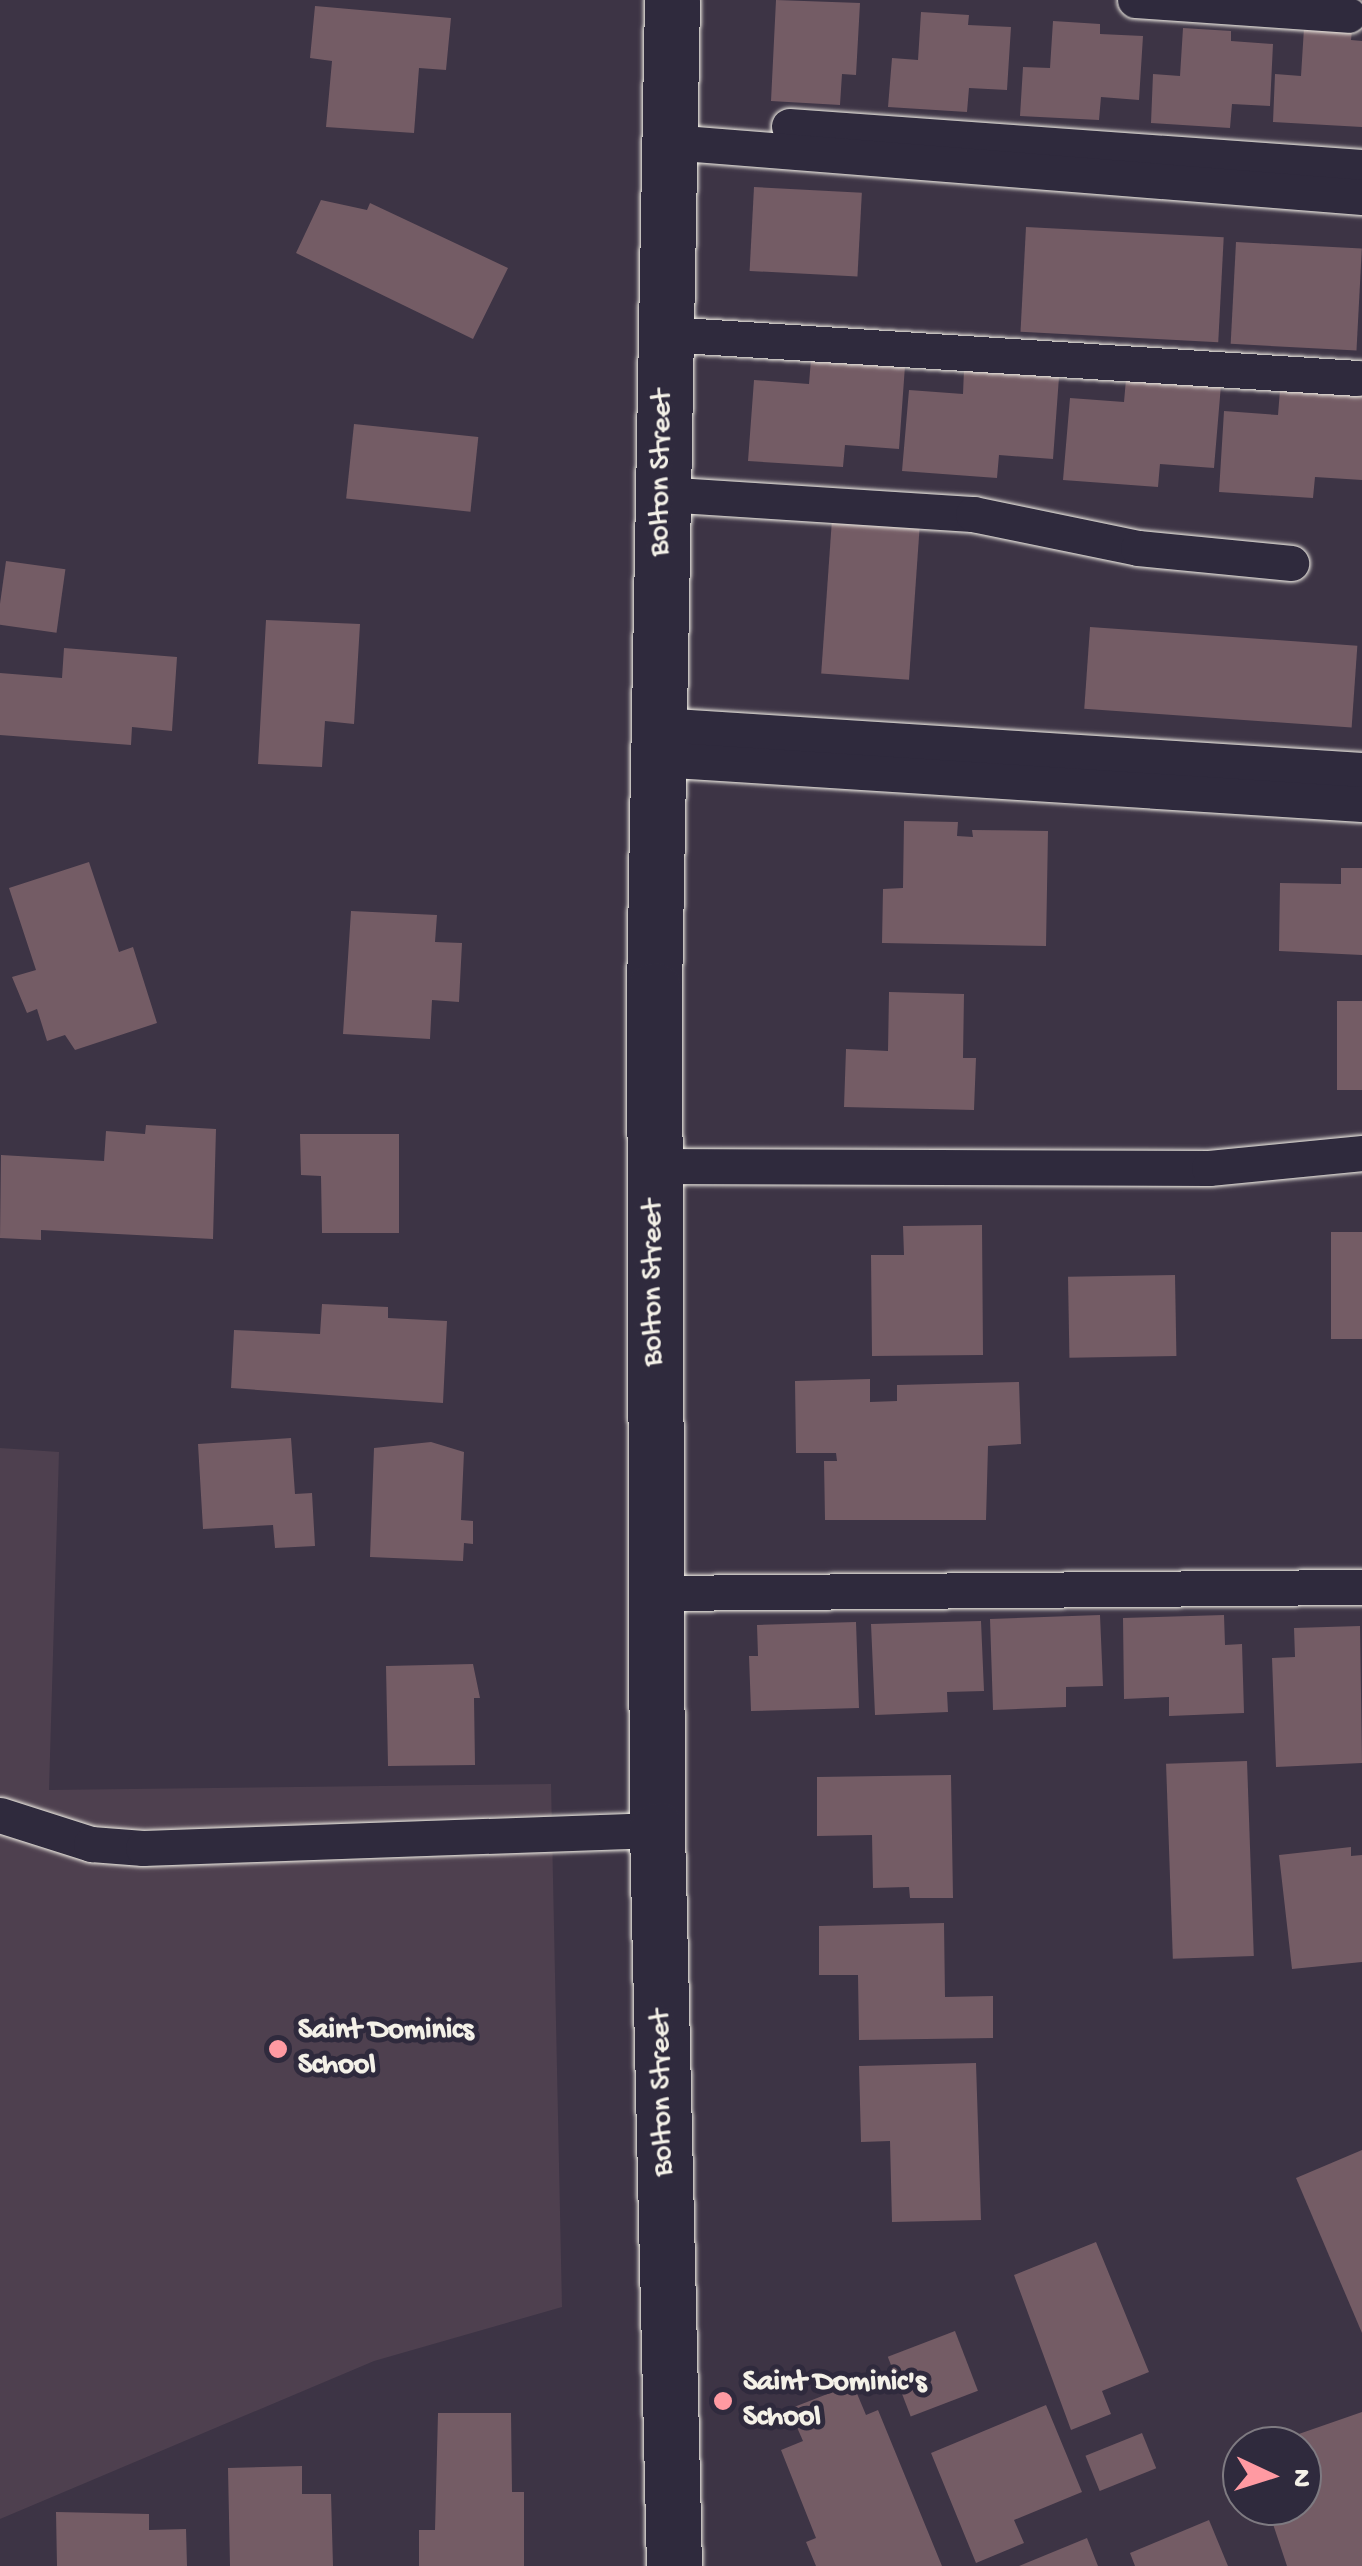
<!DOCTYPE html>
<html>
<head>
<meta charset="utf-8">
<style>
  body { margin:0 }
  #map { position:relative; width:1362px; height:2566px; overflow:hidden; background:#3d3445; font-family:"Gochi Hand",sans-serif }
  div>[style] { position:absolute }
  .built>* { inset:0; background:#4e404f }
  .building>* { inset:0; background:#745c65; transform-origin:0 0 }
  .roads { filter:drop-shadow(0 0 2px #f4f1e8) drop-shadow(0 0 2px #f4f1e8) }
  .lane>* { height:35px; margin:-17.5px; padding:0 17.5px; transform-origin:17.5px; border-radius:17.5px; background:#2f2a3d }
  .secondary>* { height:55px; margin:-27.5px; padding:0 27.5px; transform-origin:27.5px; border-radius:27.5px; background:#2f2a3d }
  .dots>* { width:28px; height:28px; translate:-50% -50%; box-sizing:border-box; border:5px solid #2f2a3d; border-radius:50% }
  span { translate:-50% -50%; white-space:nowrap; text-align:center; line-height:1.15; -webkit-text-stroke:10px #2f2a3d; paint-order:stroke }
  .street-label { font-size:30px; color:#f4f1e8 }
  .poi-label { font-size:30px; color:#f4f1e8; font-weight:700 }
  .left { translate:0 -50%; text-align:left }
  .north { position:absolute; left:1222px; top:2426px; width:100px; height:100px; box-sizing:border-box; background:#2f2a3d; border:2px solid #7e7a81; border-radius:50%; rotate:94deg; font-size:28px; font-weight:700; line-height:40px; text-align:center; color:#f4f1e8 }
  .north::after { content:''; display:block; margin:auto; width:35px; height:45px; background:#ff9aa2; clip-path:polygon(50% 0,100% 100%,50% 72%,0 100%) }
</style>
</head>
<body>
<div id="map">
  <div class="built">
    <div style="clip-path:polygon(0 1448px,59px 1452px,49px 1790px,551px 1784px,562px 2307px,374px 2361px,0 2519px)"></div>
  </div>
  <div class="building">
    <div style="clip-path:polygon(776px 0,860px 3px,856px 75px,842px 74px,840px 105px,771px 101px)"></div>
    <div style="clip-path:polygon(315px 6px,451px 18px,446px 70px,419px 68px,414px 133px,326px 127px,332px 61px,310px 58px)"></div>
    <div style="clip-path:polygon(921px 12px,969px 15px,968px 25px,1011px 27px,1007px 90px,969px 88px,967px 112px,888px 107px,892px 58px,918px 60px)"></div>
    <div style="clip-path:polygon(1053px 21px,1100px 24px,1100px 34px,1143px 36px,1139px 100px,1101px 97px,1099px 120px,1020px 116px,1023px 67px,1050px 68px)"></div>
    <div style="clip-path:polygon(1183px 28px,1231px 31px,1231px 41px,1273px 44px,1270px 106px,1232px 104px,1230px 128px,1151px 123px,1153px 74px,1180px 76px)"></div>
    <div style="clip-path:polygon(1304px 28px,1352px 31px,1351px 40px,1362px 41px,1362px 127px,1273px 122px,1275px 74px,1301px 76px)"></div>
    <div style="left:754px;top:187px;width:108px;height:84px;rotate:3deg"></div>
    <div style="clip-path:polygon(321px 200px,367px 210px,370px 203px,508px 268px,473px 339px,296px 253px)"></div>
    <div style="left:1026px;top:227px;width:198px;height:105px;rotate:3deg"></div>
    <div style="left:1236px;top:242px;width:126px;height:102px;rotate:3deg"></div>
    <div style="clip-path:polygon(811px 359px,905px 366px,899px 449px,845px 445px,843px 467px,748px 461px,754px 380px,809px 384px)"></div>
    <div style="clip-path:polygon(964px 369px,1059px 377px,1053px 459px,999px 455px,997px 478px,902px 471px,909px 390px,963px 394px)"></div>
    <div style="clip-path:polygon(1126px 379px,1221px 385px,1214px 468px,1160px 464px,1158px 487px,1063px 480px,1070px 398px,1124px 402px)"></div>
    <div style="clip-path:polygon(1280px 390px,1362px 396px,1362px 480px,1315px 477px,1313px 498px,1219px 492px,1224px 411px,1278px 415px)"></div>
    <div style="left:354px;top:424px;width:125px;height:75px;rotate:6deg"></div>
    <div style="left:832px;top:519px;width:88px;height:155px;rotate:4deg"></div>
    <div style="left:6px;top:561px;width:60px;height:64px;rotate:8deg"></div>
    <div style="clip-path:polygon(266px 620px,360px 624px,354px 724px,325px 721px,322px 767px,258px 764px)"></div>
    <div style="left:1090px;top:627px;width:268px;height:82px;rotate:4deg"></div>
    <div style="clip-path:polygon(64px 648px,177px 657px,172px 731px,132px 727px,131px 745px,0 735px,0 673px,62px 678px)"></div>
    <div style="clip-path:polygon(904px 821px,958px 822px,957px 836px,973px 837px,972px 830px,1048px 831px,1046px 946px,882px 943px,883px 889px,903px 888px)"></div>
    <div style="clip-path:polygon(89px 862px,119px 952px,133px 947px,157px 1023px,75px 1050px,65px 1035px,47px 1041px,37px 1009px,27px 1013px,12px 977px,36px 970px,9px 888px)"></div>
    <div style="clip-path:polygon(1341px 868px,1362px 868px,1362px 955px,1279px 951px,1280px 883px,1341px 884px)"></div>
    <div style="clip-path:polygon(351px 911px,437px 915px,435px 942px,462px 943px,459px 1002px,432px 1000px,430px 1039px,343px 1034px)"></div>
    <div style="clip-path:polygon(889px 992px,964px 994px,963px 1058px,976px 1058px,974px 1110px,844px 1107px,846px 1049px,888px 1051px)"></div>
    <div style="left:1337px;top:1001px;width:25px;height:89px"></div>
    <div style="clip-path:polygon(146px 1125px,216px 1129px,213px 1239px,41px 1230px,41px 1240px,0 1238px,1px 1155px,104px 1161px,106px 1131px,145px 1134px)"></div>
    <div style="clip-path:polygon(300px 1134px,399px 1134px,399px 1233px,322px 1233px,321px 1176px,301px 1175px)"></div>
    <div style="clip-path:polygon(982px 1225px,983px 1355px,872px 1356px,871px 1255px,904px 1255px,903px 1226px)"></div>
    <div style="left:1331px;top:1232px;width:31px;height:107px"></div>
    <div style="left:1175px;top:1275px;width:81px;height:107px;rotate:89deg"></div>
    <div style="clip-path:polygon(322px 1304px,388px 1307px,388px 1318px,447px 1321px,443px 1403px,231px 1388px,234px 1330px,320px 1334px)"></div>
    <div style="clip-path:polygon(870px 1379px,870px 1402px,897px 1401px,897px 1385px,1019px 1382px,1021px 1444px,988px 1446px,986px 1520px,825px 1520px,824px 1461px,837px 1461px,836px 1453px,796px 1453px,795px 1381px)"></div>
    <div style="clip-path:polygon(291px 1438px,295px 1494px,312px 1493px,315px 1546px,275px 1548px,273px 1525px,203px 1529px,198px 1444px)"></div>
    <div style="clip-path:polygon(431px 1442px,464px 1452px,461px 1520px,473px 1521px,473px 1544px,464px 1543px,463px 1561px,370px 1557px,374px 1448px)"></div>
    <div style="clip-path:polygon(1100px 1615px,1103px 1686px,1066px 1687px,1066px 1707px,993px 1710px,990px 1619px)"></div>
    <div style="clip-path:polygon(1224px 1615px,1225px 1645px,1242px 1644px,1244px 1713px,1169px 1716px,1169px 1697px,1124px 1699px,1123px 1618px)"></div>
    <div style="clip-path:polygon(981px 1621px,984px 1691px,947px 1692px,948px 1712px,875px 1715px,871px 1624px)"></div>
    <div style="clip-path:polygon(856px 1622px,859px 1708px,751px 1711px,749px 1656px,758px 1656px,757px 1625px)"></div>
    <div style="clip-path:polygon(1360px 1626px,1362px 1763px,1276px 1767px,1272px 1658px,1295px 1657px,1294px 1628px)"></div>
    <div style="clip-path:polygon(473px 1664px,480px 1698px,474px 1698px,475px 1765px,388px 1766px,386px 1666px)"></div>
    <div style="left:1247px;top:1761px;width:195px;height:81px;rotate:88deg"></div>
    <div style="clip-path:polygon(951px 1775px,953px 1898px,910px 1898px,909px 1887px,873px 1888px,872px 1835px,817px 1836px,817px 1777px)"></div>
    <div style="clip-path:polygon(1351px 1847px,1351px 1856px,1362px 1855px,1362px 1962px,1292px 1969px,1279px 1855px)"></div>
    <div style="clip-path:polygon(944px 1923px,945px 1997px,993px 1996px,993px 2038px,859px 2040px,858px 1975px,819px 1975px,819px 1926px)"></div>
    <div style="clip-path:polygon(976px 2063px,981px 2220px,892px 2222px,890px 2141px,861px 2142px,859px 2066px)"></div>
    <div style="clip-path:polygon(1362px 2150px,1362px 2333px,1296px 2178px)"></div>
    <div style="clip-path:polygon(1096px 2242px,1149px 2372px,1102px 2391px,1111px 2414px,1071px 2430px,1014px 2275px)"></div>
    <div style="left:955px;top:2331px;width:64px;height:72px;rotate:69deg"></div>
    <div style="clip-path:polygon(853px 2384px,866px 2415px,878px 2410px,942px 2566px,816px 2566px,806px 2542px,816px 2538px,781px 2450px,803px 2441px,789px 2409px)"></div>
    <div style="clip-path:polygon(1046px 2405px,1082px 2492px,1014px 2520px,1024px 2543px,976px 2563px,931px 2453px)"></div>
    <div style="clip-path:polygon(1362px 2412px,1362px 2566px,1287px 2566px,1267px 2506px,1302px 2506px,1302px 2446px,1267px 2445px)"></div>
    <div style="clip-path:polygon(438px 2413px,511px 2413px,512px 2492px,524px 2492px,524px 2566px,419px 2566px,419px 2530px,435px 2530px)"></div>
    <div style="left:1142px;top:2433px;width:38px;height:61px;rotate:68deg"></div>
    <div style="clip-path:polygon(302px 2466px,302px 2494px,331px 2494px,333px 2566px,230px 2566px,228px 2468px)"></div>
    <div style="clip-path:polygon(56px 2512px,149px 2514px,149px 2530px,186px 2529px,187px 2566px,57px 2566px)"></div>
    <div style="clip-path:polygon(1209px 2520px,1228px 2566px,1135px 2566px,1130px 2553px)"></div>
    <div style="clip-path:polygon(1087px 2538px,1098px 2566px,1019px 2566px)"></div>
  </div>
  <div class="roads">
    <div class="lane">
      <div style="left:1135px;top:0;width:214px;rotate:4deg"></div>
      <div style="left:789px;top:126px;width:574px;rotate:4.09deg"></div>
      <div style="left:670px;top:142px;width:694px;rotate:4.54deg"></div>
      <div style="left:666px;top:334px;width:693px;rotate:3.64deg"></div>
      <div style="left:662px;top:494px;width:312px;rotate:3.7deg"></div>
      <div style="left:973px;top:514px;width:168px;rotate:11.6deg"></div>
      <div style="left:1138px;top:548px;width:154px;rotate:5.6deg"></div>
      <div style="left:658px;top:725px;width:705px;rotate:3.66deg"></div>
      <div style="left:658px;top:759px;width:705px;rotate:3.66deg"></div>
      <div style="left:654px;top:1166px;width:555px;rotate:0.21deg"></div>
      <div style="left:1209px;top:1168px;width:154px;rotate:-5.6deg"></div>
      <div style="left:656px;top:1593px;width:706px;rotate:-0.49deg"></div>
      <div style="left:0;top:1815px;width:96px;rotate:17.7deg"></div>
      <div style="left:91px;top:1844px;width:52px;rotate:4.4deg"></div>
      <div style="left:143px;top:1848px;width:514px;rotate:-2.01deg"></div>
    </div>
    <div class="secondary">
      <div style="left:672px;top:0;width:990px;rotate:91.04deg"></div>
      <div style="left:654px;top:990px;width:840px;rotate:89.8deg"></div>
      <div style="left:657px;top:1830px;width:736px;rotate:88.68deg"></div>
    </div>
  </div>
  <div class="dots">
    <div style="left:278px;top:2049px;background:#ff9aa2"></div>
    <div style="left:723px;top:2401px;background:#ff9aa2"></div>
  </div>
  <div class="street-label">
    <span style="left:663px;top:473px;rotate:-89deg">Bolton Street</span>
    <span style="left:655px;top:1283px;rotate:-90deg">Bolton Street</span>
    <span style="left:664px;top:2093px;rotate:-91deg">Bolton Street</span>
  </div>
  <div class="poi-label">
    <span class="left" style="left:298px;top:2049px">Saint Dominics<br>School</span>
    <span class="left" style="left:743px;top:2401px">Saint Dominic's<br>School</span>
  </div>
  <div class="north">N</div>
</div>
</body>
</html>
